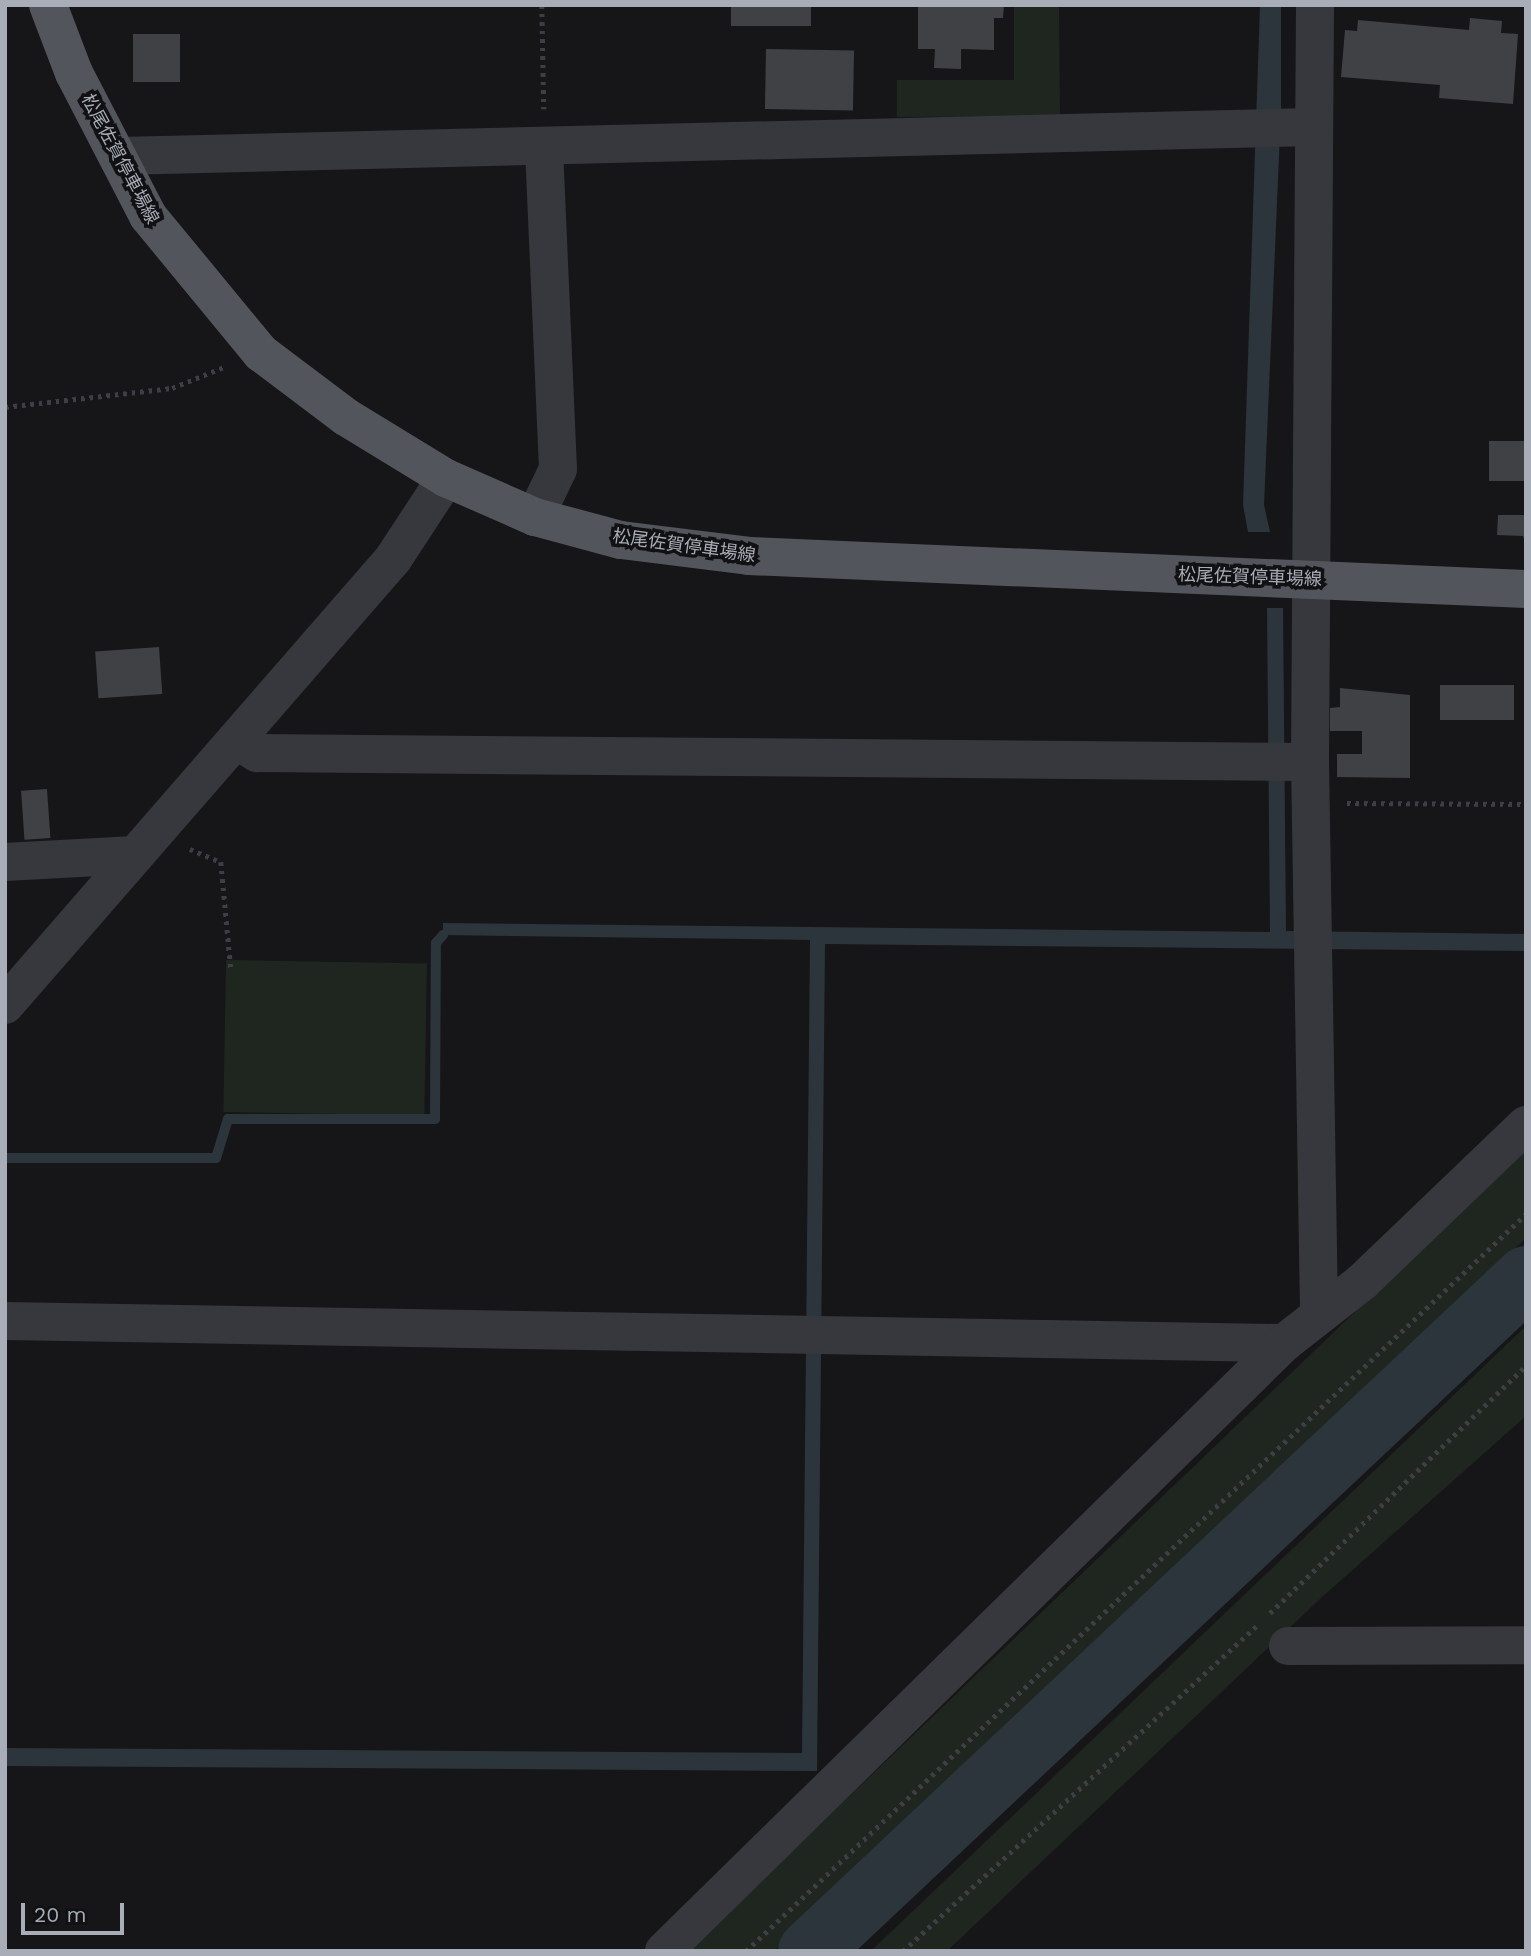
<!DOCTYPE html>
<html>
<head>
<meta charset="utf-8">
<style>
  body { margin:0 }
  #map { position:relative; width:1531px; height:1956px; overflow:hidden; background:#161618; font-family:"Work Sans","Noto Sans JP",sans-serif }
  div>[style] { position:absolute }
  .green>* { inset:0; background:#1e261f; transform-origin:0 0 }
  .water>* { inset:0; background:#2c353c }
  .stream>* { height:10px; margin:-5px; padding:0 5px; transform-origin:5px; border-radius:5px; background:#2c353c }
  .river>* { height:63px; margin:-31.5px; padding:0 31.5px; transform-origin:31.5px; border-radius:31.5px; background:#2c353c }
  .building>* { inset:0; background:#404145; transform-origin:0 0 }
  .path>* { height:4.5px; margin-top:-2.25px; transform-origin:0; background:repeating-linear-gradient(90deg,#3d3f44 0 3.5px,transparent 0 8.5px) }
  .minor>* { height:38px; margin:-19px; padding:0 19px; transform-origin:19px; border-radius:19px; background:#37383d }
  .major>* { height:38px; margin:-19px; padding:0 19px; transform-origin:19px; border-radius:19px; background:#53555c }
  span { translate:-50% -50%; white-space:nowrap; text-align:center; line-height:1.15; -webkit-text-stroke:7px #111113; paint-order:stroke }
  .street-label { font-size:18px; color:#a8adb8 }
  .frame { position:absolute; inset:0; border:7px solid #a8adb8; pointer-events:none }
  .scale { position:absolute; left:21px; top:1903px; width:103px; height:32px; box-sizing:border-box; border:4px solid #a8adb8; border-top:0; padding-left:9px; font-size:21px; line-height:24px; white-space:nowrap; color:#a8adb8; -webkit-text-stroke:5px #111113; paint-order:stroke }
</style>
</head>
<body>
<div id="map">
  <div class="green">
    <div style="clip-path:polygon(1014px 5px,1059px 5px,1060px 116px,897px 117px,897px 80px,1014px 80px)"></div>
    <div style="left:226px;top:960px;width:201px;height:152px;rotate:1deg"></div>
    <div style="clip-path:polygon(1526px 1148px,1526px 1238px,774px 1951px,688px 1951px)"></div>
    <div style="clip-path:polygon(1526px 1326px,1526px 1416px,1321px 1598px,947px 1951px,871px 1951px)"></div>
  </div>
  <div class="water">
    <div style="clip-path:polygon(1260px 5px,1281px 5px,1281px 110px,1264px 505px,1270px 532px,1248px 532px,1243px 505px)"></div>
    <div style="clip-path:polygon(1267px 608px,1283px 608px,1286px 931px,1526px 934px,1526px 951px,825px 944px,817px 1771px,5px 1766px,5px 1748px,802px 1753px,810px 940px,443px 935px,443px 923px,1270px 932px)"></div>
  </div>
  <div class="stream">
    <div style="left:5px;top:1158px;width:211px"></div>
    <div style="left:216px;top:1158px;width:41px;rotate:-72.9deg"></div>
    <div style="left:228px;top:1119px;width:207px"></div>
    <div style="left:435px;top:1119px;width:176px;rotate:-89.7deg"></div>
    <div style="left:436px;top:943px;width:11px;rotate:-49deg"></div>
  </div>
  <div class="river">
    <div style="left:809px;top:1951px;width:984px;rotate:-43.23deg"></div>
  </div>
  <div class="building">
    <div style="left:731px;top:5px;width:80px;height:21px"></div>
    <div style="clip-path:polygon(918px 5px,1004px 5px,1003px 18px,994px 18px,994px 50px,961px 49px,961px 69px,934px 68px,935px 49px,918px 49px)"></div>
    <div style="clip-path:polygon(1470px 18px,1502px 21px,1501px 33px,1518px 34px,1513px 104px,1439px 98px,1440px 85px,1341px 77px,1345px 30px,1357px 31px,1358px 20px,1469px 30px)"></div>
    <div style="left:133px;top:34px;width:47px;height:48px"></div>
    <div style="left:766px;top:49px;width:88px;height:60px;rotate:1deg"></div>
    <div style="left:1489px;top:441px;width:37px;height:40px"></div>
    <div style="clip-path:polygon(1498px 515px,1526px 515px,1526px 545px,1523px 536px,1497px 535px)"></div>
    <div style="left:159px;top:647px;width:47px;height:64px;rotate:86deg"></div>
    <div style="left:1514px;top:685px;width:35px;height:74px;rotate:90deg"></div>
    <div style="clip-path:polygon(1340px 688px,1410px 695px,1410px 778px,1337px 777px,1337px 754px,1362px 754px,1362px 731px,1330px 731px,1330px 708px,1340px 707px)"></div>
    <div style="left:47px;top:789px;width:49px;height:26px;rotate:86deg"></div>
  </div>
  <div class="path">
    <div style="left:542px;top:5px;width:104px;rotate:88.9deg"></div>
    <div style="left:5px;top:407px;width:168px;rotate:-6.5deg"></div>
    <div style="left:172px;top:388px;width:56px;rotate:-22deg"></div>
    <div style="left:1347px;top:803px;width:179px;rotate:0.3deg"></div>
    <div style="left:190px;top:849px;width:34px;rotate:23deg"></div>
    <div style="left:221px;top:862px;width:108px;rotate:84.7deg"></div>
    <div style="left:1270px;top:1613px;width:356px;rotate:-44deg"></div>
    <div style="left:746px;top:1951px;width:1073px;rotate:-43.38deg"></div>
    <div style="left:903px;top:1951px;width:480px;rotate:-42.6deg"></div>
  </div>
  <div class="minor">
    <div style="left:1315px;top:5px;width:757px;rotate:90.38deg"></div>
    <div style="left:1310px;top:762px;width:548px;rotate:89.06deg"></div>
    <div style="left:119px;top:156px;width:1195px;rotate:-1.39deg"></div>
    <div style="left:535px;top:517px;width:53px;rotate:-64.4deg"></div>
    <div style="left:558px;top:469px;width:321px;rotate:-92.5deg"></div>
    <div style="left:236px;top:740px;width:25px;rotate:32deg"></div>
    <div style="left:257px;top:753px;width:1053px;rotate:0.49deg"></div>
    <div style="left:5px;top:862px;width:130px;rotate:-3.1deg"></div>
    <div style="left:5px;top:1005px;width:591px;rotate:-48.98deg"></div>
    <div style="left:393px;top:559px;width:97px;rotate:-56.8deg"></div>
    <div style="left:5px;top:1321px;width:1279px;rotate:0.99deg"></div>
    <div style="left:1288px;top:1646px;width:238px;rotate:-0.2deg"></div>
    <div style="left:664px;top:1951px;width:868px;rotate:-44.44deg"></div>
    <div style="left:1284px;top:1343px;width:99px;rotate:-38deg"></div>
    <div style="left:1362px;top:1282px;width:227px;rotate:-43.8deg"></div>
  </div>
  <div class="major">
    <div style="left:48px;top:5px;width:73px;rotate:69.1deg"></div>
    <div style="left:74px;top:73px;width:161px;rotate:62.6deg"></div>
    <div style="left:148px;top:216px;width:178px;rotate:50.5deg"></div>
    <div style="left:261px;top:353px;width:106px;rotate:37deg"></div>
    <div style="left:346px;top:417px;width:117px;rotate:31.4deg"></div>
    <div style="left:446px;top:478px;width:97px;rotate:23.7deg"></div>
    <div style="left:535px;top:517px;width:89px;rotate:15deg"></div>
    <div style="left:621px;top:540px;width:129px;rotate:7.1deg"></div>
    <div style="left:749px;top:556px;width:778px;rotate:2.43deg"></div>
  </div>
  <div class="street-label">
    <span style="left:120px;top:159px;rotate:62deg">松尾佐賀停車場線</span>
    <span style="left:684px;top:546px;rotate:8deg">松尾佐賀停車場線</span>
    <span style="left:1250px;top:577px;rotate:2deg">松尾佐賀停車場線</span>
  </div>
  <div class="frame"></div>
  <div class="scale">20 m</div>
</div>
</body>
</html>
